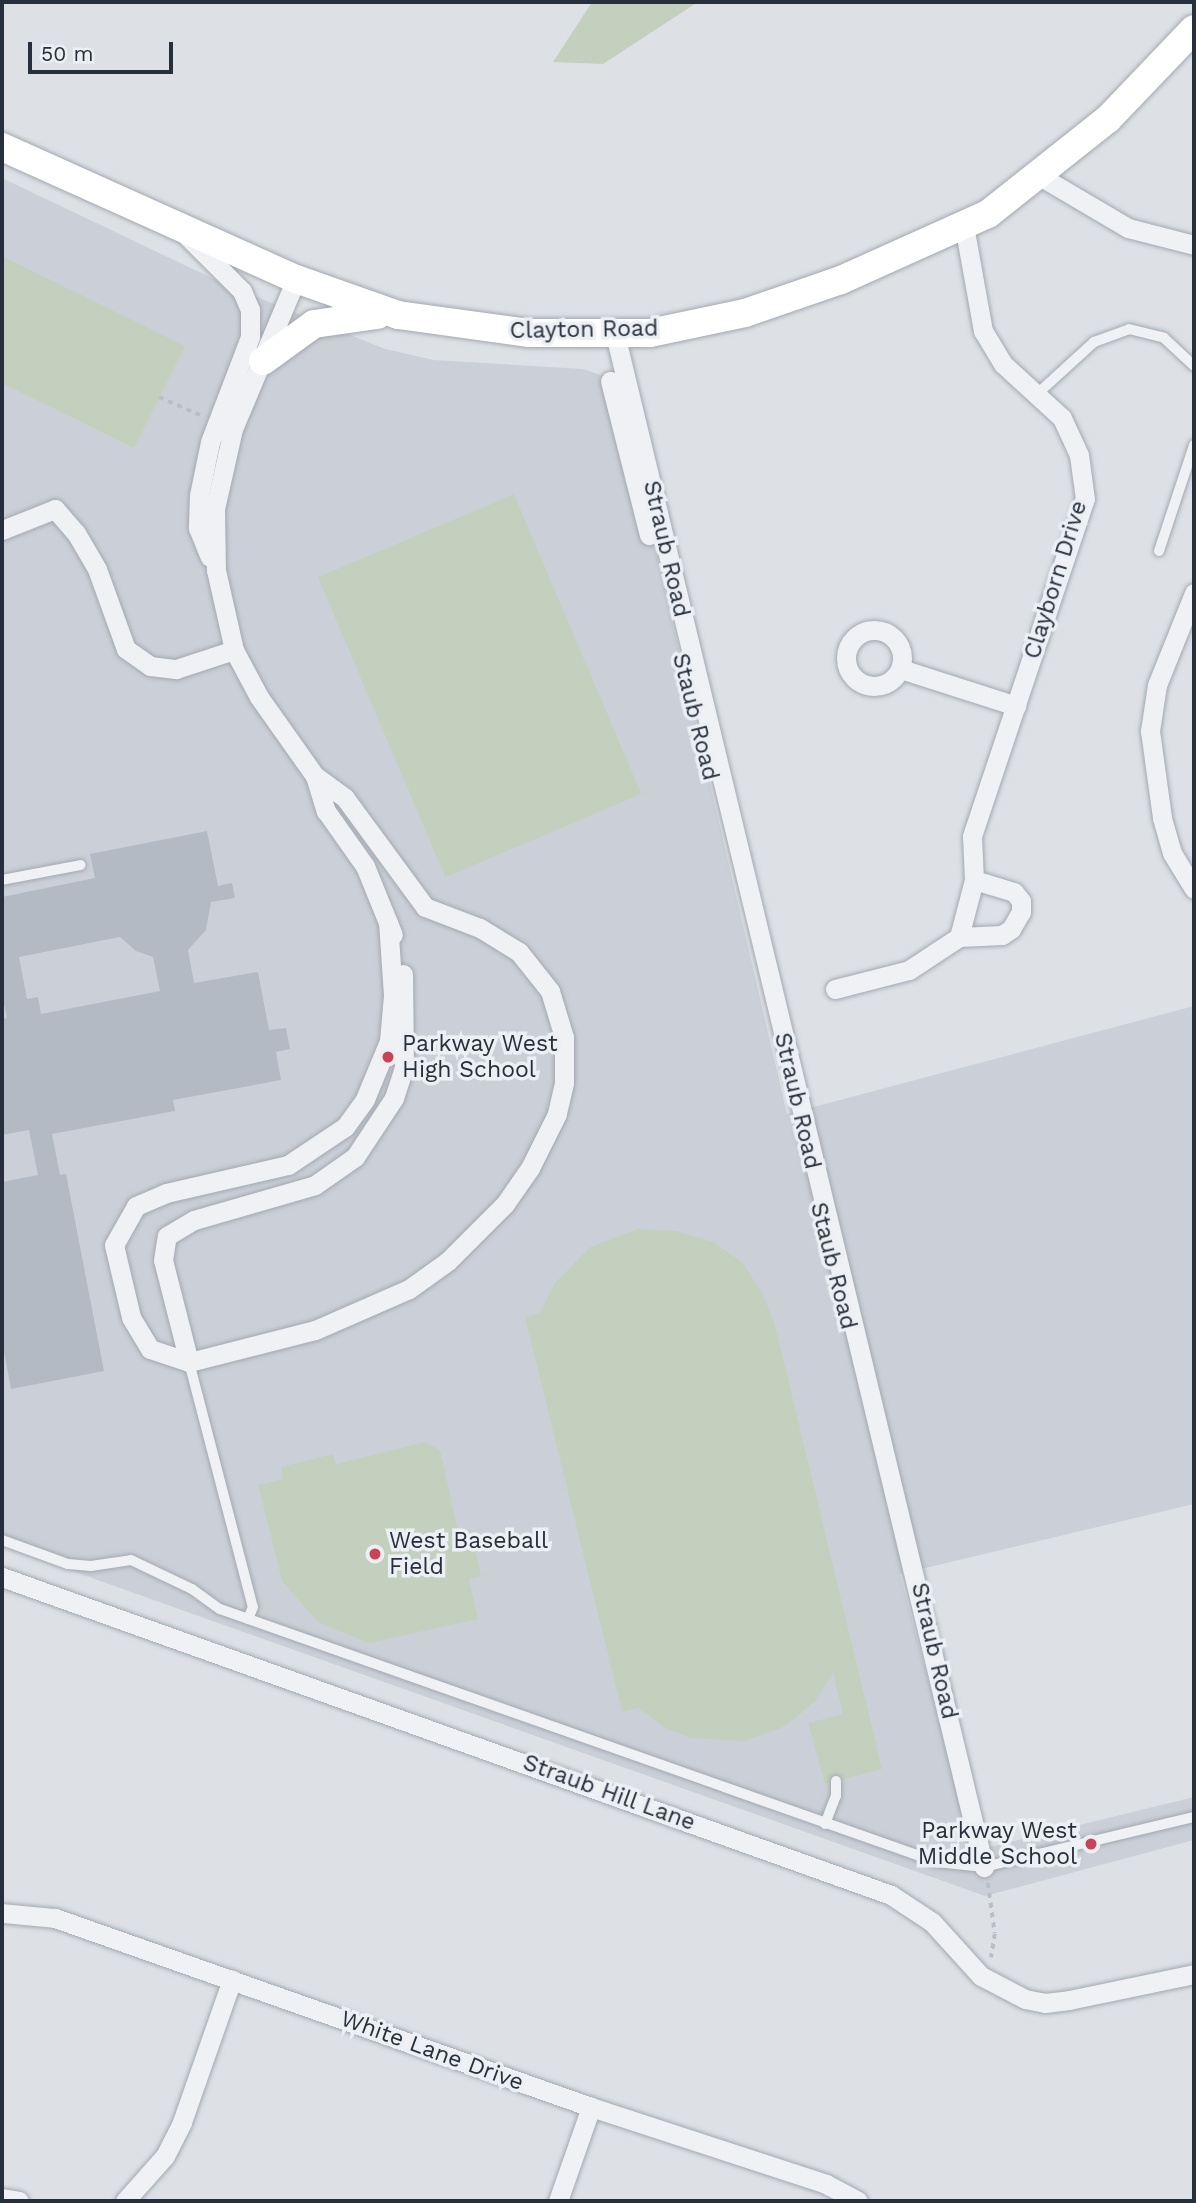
<!DOCTYPE html>
<html>
<head>
<meta charset="utf-8">
<style>
  body { margin:0 }
  #map { position:relative; width:1196px; height:2203px; overflow:hidden; background:#dde1e6; font-family:"Work Sans",sans-serif }
  div>[style] { position:absolute }
  .built>* { inset:0; background:#cbd0d8 }
  .green>* { inset:0; background:#c3d0be; transform-origin:0 0 }
  .building>* { inset:0; background:#b4bac3 }
  .path>* { height:3.5px; margin-top:-1.75px; transform-origin:0; background:repeating-linear-gradient(90deg,#bbbfc5 0 5px,transparent 0 10px) }
  .roads { filter:drop-shadow(0 0 2px #a3a8b0) drop-shadow(0 0 2px #a3a8b0) }
  .lane>* { height:10px; margin:-5px; padding:0 5px; transform-origin:5px; border-radius:5px; background:#eff1f5 }
  .street>* { height:19px; margin:-9.5px; padding:0 9.5px; transform-origin:9.5px; border-radius:9.5px; background:#eff1f5 }
  .street>.ring { margin:-9.5px; padding:0; box-sizing:content-box; background:none; border:19px solid #eff1f5; border-radius:50% }
  .secondary>* { height:28px; margin:-14px; padding:0 14px; transform-origin:14px; border-radius:14px; background:#fff }
  .dots>* { width:19px; height:19px; translate:-50% -50%; box-sizing:border-box; border:4px solid #eceff4; border-radius:50% }
  span { translate:-50% -50%; white-space:nowrap; text-align:center; line-height:1.15; -webkit-text-stroke:7px #eceff4; paint-order:stroke }
  .street-label { font-size:23px; color:#272f3c }
  .poi-label { font-size:23px; color:#272f3c }
  .left { translate:0 -50%; text-align:left }
  .right { translate:-100% -50%; text-align:right }
  .frame { position:absolute; inset:0; border:4px solid #272f3c; pointer-events:none }
  .scale { position:absolute; left:28px; top:42px; width:145px; height:32px; box-sizing:border-box; border:4px solid #272f3c; border-top:0; padding-left:9px; font-size:21px; line-height:24px; white-space:nowrap; color:#272f3c; -webkit-text-stroke:5px #eceff4; paint-order:stroke }
</style>
</head>
<body>
<div id="map">
  <div class="built">
    <div style="clip-path:polygon(2px 178px,218px 281px,385px 349px,434px 360px,583px 369px,616px 380px,787px 1114px,1194px 1006px,1194px 1504px,900px 1574px,973px 1851px,1194px 1797px,1194px 1840px,985px 1896px,2px 1546px)"></div>
  </div>
  <div class="green">
    <div style="clip-path:polygon(592px 2px,698px 2px,603px 64px,553px 62px)"></div>
    <div style="clip-path:polygon(2px 256px,185px 346px,134px 448px,2px 383px)"></div>
    <div style="left:514px;top:494px;width:326px;height:213px;rotate:67deg"></div>
    <div style="clip-path:polygon(638px 1229px,676px 1231px,714px 1242px,743px 1263px,763px 1295px,775px 1325px,882px 1769px,825px 1784px,808px 1723px,843px 1714px,833px 1673px,816px 1700px,797px 1717px,779px 1729px,744px 1741px,690px 1738px,665px 1728px,639px 1708px,622px 1712px,525px 1317px,540px 1313px,555px 1283px,590px 1247px)"></div>
    <div style="clip-path:polygon(425px 1442px,440px 1450px,458px 1531px,470px 1529px,481px 1576px,469px 1579px,478px 1619px,369px 1643px,318px 1622px,282px 1581px,258px 1485px,283px 1479px,281px 1467px,333px 1454px,336px 1464px)"></div>
  </div>
  <div class="building">
    <div style="clip-path:polygon(evenodd,207px 831px,218px 886px,232px 883px,235px 898px,211px 902px,206px 930px,188px 950px,194px 983px,258px 972px,269px 1030px,286px 1028px,290px 1049px,276px 1052px,281px 1080px,173px 1100px,175px 1111px,52px 1134px,60px 1175px,66px 1174px,104px 1371px,11px 1389px,2px 1341px,2px 1182px,38px 1175px,29px 1130px,2px 1135px,2px 1019px,7px 1018px,2px 995px,2px 897px,95px 878px,90px 854px,207px 831px,120px 937px,136px 951px,153px 957px,160px 991px,41px 1014px,38px 997px,27px 999px,19px 957px,120px 937px)"></div>
  </div>
  <div class="path">
    <div style="left:159px;top:397px;width:45px;rotate:23.7deg"></div>
    <div style="left:988px;top:1883px;width:51px;rotate:82.2deg"></div>
    <div style="left:995px;top:1934px;width:24px;rotate:99deg"></div>
  </div>
  <div class="roads">
    <div class="lane">
      <div style="left:1036px;top:395px;width:79px;rotate:-42.4deg"></div>
      <div style="left:1094px;top:342px;width:37px;rotate:-20deg"></div>
      <div style="left:1129px;top:329px;width:36px;rotate:14deg"></div>
      <div style="left:1164px;top:338px;width:41px;rotate:43deg"></div>
      <div style="left:1159px;top:551px;width:112px;rotate:-71.7deg"></div>
      <div style="left:2px;top:880px;width:80px;rotate:-10.8deg"></div>
      <div style="left:189px;top:1362px;width:253px;rotate:75.4deg"></div>
      <div style="left:253px;top:1607px;width:13px;rotate:113deg"></div>
      <div style="left:2px;top:1540px;width:70px;rotate:20deg"></div>
      <div style="left:68px;top:1564px;width:23px;rotate:5deg"></div>
      <div style="left:91px;top:1566px;width:40px;rotate:-8.5deg"></div>
      <div style="left:131px;top:1560px;width:68px;rotate:25.4deg"></div>
      <div style="left:192px;top:1589px;width:34px;rotate:36deg"></div>
      <div style="left:220px;top:1609px;width:760px;rotate:19.44deg"></div>
      <div style="left:937px;top:1862px;width:47px;rotate:6.1deg"></div>
      <div style="left:984px;top:1867px;width:216px;rotate:-13.4deg"></div>
      <div style="left:825px;top:1824px;width:30px;rotate:-69deg"></div>
      <div style="left:836px;top:1796px;width:15px;rotate:-90deg"></div>
    </div>
    <div class="street">
      <div style="left:1038px;top:175px;width:104px;rotate:30.5deg"></div>
      <div style="left:1128px;top:228px;width:68px;rotate:14.4deg"></div>
      <div style="left:186px;top:235px;width:79px;rotate:45deg"></div>
      <div style="left:242px;top:291px;width:21px;rotate:67deg"></div>
      <div style="left:250px;top:310px;width:27px;rotate:90deg"></div>
      <div style="left:250px;top:337px;width:112px;rotate:110.9deg"></div>
      <div style="left:210px;top:442px;width:54px;rotate:101.7deg"></div>
      <div style="left:199px;top:495px;width:33px;rotate:92deg"></div>
      <div style="left:198px;top:528px;width:31px;rotate:68deg"></div>
      <div style="left:296px;top:279px;width:163px;rotate:112.8deg"></div>
      <div style="left:233px;top:429px;width:82px;rotate:102.7deg"></div>
      <div style="left:215px;top:509px;width:61px;rotate:89.1deg"></div>
      <div style="left:216px;top:570px;width:82px;rotate:77.3deg"></div>
      <div style="left:234px;top:650px;width:53px;rotate:62deg"></div>
      <div style="left:259px;top:697px;width:97px;rotate:54.7deg"></div>
      <div style="left:315px;top:776px;width:37px;rotate:73deg"></div>
      <div style="left:326px;top:811px;width:67px;rotate:54.7deg"></div>
      <div style="left:365px;top:866px;width:74px;rotate:67.9deg"></div>
      <div style="left:615px;top:334px;width:1577px;rotate:76.47deg"></div>
      <div style="left:610px;top:381px;width:159px;rotate:75.8deg"></div>
      <div style="left:2px;top:530px;width:57px;rotate:-21.6deg"></div>
      <div style="left:55px;top:509px;width:32px;rotate:49deg"></div>
      <div style="left:76px;top:533px;width:42px;rotate:59.7deg"></div>
      <div style="left:97px;top:569px;width:85px;rotate:70.1deg"></div>
      <div style="left:126px;top:649px;width:29px;rotate:35deg"></div>
      <div style="left:150px;top:666px;width:26px;rotate:7deg"></div>
      <div style="left:176px;top:669px;width:61px;rotate:-18.1deg"></div>
      <div style="left:1194px;top:593px;width:99px;rotate:111.9deg"></div>
      <div style="left:1157px;top:685px;width:47px;rotate:98.7deg"></div>
      <div style="left:1150px;top:731px;width:88px;rotate:82.1deg"></div>
      <div style="left:1162px;top:818px;width:36px;rotate:74deg"></div>
      <div style="left:1172px;top:853px;width:42px;rotate:58.6deg"></div>
      <div class="ring" style="left:846px;top:630px;width:37px;height:37px"></div>
      <div style="left:901px;top:669px;width:121px;rotate:17.8deg"></div>
      <div style="left:315px;top:776px;width:37px;rotate:36deg"></div>
      <div style="left:345px;top:798px;width:135px;rotate:53.7deg"></div>
      <div style="left:425px;top:907px;width:59px;rotate:20.9deg"></div>
      <div style="left:480px;top:928px;width:46px;rotate:31.6deg"></div>
      <div style="left:519px;top:952px;width:50px;rotate:51.5deg"></div>
      <div style="left:550px;top:991px;width:48px;rotate:73.1deg"></div>
      <div style="left:564px;top:1037px;width:46px;rotate:90deg"></div>
      <div style="left:564px;top:1083px;width:32px;rotate:103deg"></div>
      <div style="left:557px;top:1114px;width:60px;rotate:116.6deg"></div>
      <div style="left:530px;top:1168px;width:44px;rotate:124.8deg"></div>
      <div style="left:505px;top:1204px;width:81px;rotate:135deg"></div>
      <div style="left:448px;top:1261px;width:48px;rotate:144.3deg"></div>
      <div style="left:409px;top:1289px;width:103px;rotate:156.4deg"></div>
      <div style="left:315px;top:1330px;width:130px;rotate:165.7deg"></div>
      <div style="left:189px;top:1362px;width:41px;rotate:-161.6deg"></div>
      <div style="left:150px;top:1349px;width:37px;rotate:-121deg"></div>
      <div style="left:131px;top:1317px;width:74px;rotate:-103.3deg"></div>
      <div style="left:114px;top:1245px;width:45px;rotate:-60.6deg"></div>
      <div style="left:136px;top:1206px;width:33px;rotate:-23deg"></div>
      <div style="left:166px;top:1193px;width:125px;rotate:-12.9deg"></div>
      <div style="left:288px;top:1165px;width:69px;rotate:-33.7deg"></div>
      <div style="left:345px;top:1127px;width:34px;rotate:-54deg"></div>
      <div style="left:365px;top:1099px;width:63px;rotate:-67.5deg"></div>
      <div style="left:389px;top:1041px;width:46px;rotate:-85deg"></div>
      <div style="left:393px;top:995px;width:73px;rotate:-93.9deg"></div>
      <div style="left:959px;top:937px;width:43px;rotate:-2.7deg"></div>
      <div style="left:1002px;top:935px;width:11px;rotate:-34deg"></div>
      <div style="left:1011px;top:929px;width:20px;rotate:-60deg"></div>
      <div style="left:1021px;top:912px;width:11px;rotate:-90deg"></div>
      <div style="left:1021px;top:901px;width:11px;rotate:-128deg"></div>
      <div style="left:1014px;top:892px;width:42px;rotate:-163.3deg"></div>
      <div style="left:835px;top:989px;width:76px;rotate:-14.4deg"></div>
      <div style="left:909px;top:970px;width:60px;rotate:-33.4deg"></div>
      <div style="left:959px;top:937px;width:59px;rotate:-75.3deg"></div>
      <div style="left:974px;top:880px;width:44px;rotate:-92.6deg"></div>
      <div style="left:972px;top:836px;width:355px;rotate:-71.5deg"></div>
      <div style="left:1085px;top:499px;width:44px;rotate:-97.8deg"></div>
      <div style="left:1079px;top:455px;width:41px;rotate:-114.7deg"></div>
      <div style="left:1062px;top:418px;width:80px;rotate:-137.5deg"></div>
      <div style="left:1003px;top:364px;width:39px;rotate:-121deg"></div>
      <div style="left:983px;top:331px;width:108px;rotate:-100.2deg"></div>
      <div style="left:189px;top:1362px;width:105px;rotate:-104.3deg"></div>
      <div style="left:163px;top:1260px;width:24px;rotate:-81deg"></div>
      <div style="left:167px;top:1236px;width:31px;rotate:-31deg"></div>
      <div style="left:194px;top:1220px;width:126px;rotate:-16.1deg"></div>
      <div style="left:315px;top:1185px;width:49px;rotate:-35deg"></div>
      <div style="left:355px;top:1157px;width:71px;rotate:-56.5deg"></div>
      <div style="left:394px;top:1098px;width:32px;rotate:-72deg"></div>
      <div style="left:404px;top:1068px;width:94px;rotate:-90.6deg"></div>
      <div style="left:2px;top:1577px;width:944px;rotate:19.68deg"></div>
      <div style="left:891px;top:1895px;width:49px;rotate:33.4deg"></div>
      <div style="left:932px;top:1922px;width:73px;rotate:47.8deg"></div>
      <div style="left:981px;top:1976px;width:50px;rotate:27.6deg"></div>
      <div style="left:1025px;top:1999px;width:20px;rotate:11deg"></div>
      <div style="left:1045px;top:2003px;width:24px;rotate:-7deg"></div>
      <div style="left:1069px;top:2000px;width:128px;rotate:-11.7deg"></div>
      <div style="left:2px;top:1913px;width:53px;rotate:5.4deg"></div>
      <div style="left:55px;top:1918px;width:568px;rotate:19.42deg"></div>
      <div style="left:591px;top:2107px;width:247px;rotate:18.1deg"></div>
      <div style="left:826px;top:2184px;width:36px;rotate:28deg"></div>
      <div style="left:2px;top:2198px;width:17px;rotate:10deg"></div>
      <div style="left:125px;top:2201px;width:60px;rotate:-48.4deg"></div>
      <div style="left:165px;top:2156px;width:38px;rotate:-63deg"></div>
      <div style="left:182px;top:2122px;width:151px;rotate:-70.7deg"></div>
      <div style="left:558px;top:2201px;width:100px;rotate:-70.7deg"></div>
    </div>
    <div class="secondary">
      <div style="left:2px;top:147px;width:322px;rotate:24.2deg"></div>
      <div style="left:296px;top:279px;width:108px;rotate:19.4deg"></div>
      <div style="left:398px;top:315px;width:133px;rotate:7.8deg"></div>
      <div style="left:530px;top:333px;width:120px"></div>
      <div style="left:650px;top:333px;width:97px;rotate:-11.9deg"></div>
      <div style="left:745px;top:313px;width:102px;rotate:-19deg"></div>
      <div style="left:841px;top:280px;width:161px;rotate:-24.2deg"></div>
      <div style="left:988px;top:214px;width:153px;rotate:-38.4deg"></div>
      <div style="left:1108px;top:119px;width:124px;rotate:-46.3deg"></div>
      <div style="left:263px;top:361px;width:63px;rotate:-36deg"></div>
      <div style="left:314px;top:324px;width:64px;rotate:-8.1deg"></div>
    </div>
  </div>
  <div class="dots">
    <div style="left:388px;top:1057px;background:#c94459"></div>
    <div style="left:375px;top:1554px;background:#c94459"></div>
    <div style="left:1091px;top:1844px;background:#c94459"></div>
  </div>
  <div class="street-label">
    <span style="left:584px;top:330px;rotate:-1deg">Clayton Road</span>
    <span style="left:666px;top:549px;rotate:77deg">Straub Road</span>
    <span style="left:1056px;top:580px;rotate:-73deg">Clayborn Drive</span>
    <span style="left:695px;top:717px;rotate:76deg">Staub Road</span>
    <span style="left:797px;top:1101px;rotate:77deg">Straub Road</span>
    <span style="left:833px;top:1266px;rotate:76deg">Staub Road</span>
    <span style="left:934px;top:1651px;rotate:77deg">Straub Road</span>
    <span style="left:609px;top:1793px;rotate:20deg">Straub Hill Lane</span>
    <span style="left:432px;top:2051px;rotate:20deg">White Lane Drive</span>
  </div>
  <div class="poi-label">
    <span class="left" style="left:402px;top:1057px">Parkway West<br>High School</span>
    <span class="left" style="left:389px;top:1554px">West Baseball<br>Field</span>
    <span class="right" style="left:1077px;top:1844px">Parkway West<br>Middle School</span>
  </div>
  <div class="frame"></div>
  <div class="scale">50 m</div>
</div>
</body>
</html>
